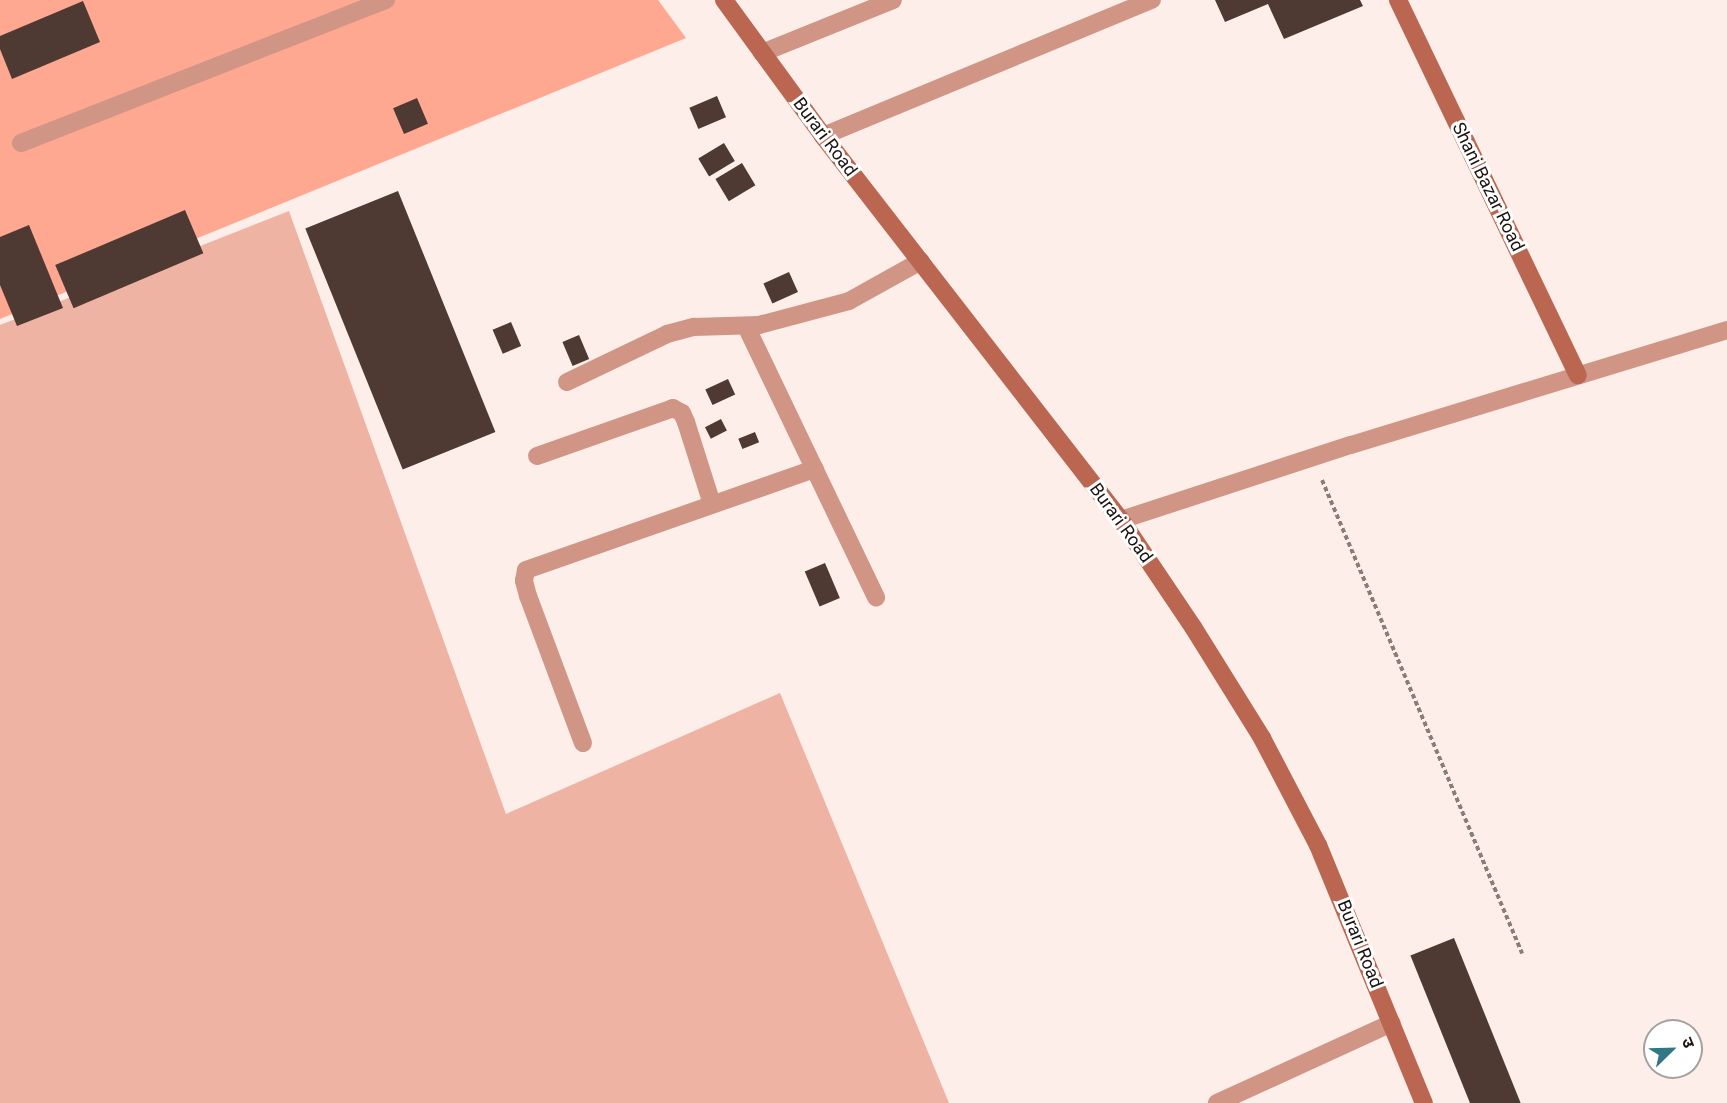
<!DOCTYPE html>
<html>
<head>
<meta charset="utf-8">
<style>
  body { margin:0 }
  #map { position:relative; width:1727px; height:1103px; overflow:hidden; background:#feeee9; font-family:Roboto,"Noto Sans Devanagari",sans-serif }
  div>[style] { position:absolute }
  .green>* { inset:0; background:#efb3a3 }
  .forest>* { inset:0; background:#fea892 }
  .building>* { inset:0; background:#4e3933; transform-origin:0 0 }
  .path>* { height:4px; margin-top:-2px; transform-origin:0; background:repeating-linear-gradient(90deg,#8a7d79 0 4.5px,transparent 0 7.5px) }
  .lane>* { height:18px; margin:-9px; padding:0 9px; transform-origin:9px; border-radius:9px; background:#d09585 }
  .street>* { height:18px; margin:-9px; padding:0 9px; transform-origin:9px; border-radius:9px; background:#d09585 }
  .secondary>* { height:18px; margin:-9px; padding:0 9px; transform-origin:9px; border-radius:9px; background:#ba6650 }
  span { translate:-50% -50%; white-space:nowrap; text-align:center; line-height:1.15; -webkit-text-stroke:6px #fff; paint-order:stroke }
  .street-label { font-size:18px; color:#1c1310 }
  .north { position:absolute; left:1643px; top:1019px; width:60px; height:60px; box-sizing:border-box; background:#fff; border:2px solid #a4a19f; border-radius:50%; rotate:67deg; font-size:16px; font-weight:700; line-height:24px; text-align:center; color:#1c1310 }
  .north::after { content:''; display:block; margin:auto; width:21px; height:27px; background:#337787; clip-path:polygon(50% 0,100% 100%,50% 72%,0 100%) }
</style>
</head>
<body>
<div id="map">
  <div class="green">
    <div style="clip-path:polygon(289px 211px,506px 814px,780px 693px,949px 1103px,0 1103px,0 325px)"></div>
  </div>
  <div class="forest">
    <div style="clip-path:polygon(0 0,658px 0,686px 38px,0 319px)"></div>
  </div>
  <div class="building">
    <div style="clip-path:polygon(1215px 0,1360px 0,1363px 6px,1284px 39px,1268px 4px,1225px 22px)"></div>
    <div style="clip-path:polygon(83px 1px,100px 42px,12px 79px,0 49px,0 36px)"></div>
    <div style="left:717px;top:96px;width:23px;height:30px;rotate:67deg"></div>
    <div style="left:417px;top:98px;width:28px;height:26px;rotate:67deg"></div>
    <div style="left:724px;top:143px;width:21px;height:30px;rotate:59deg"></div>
    <div style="left:742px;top:163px;width:26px;height:31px;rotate:59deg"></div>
    <div style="left:398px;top:191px;width:260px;height:100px;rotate:68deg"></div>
    <div style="left:185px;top:210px;width:47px;height:141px;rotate:67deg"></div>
    <div style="clip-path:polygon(29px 225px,63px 308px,17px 326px,0 285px,0 237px)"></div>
    <div style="left:789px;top:272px;width:22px;height:28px;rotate:66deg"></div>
    <div style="left:511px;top:322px;width:26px;height:20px;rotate:67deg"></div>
    <div style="left:579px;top:335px;width:26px;height:18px;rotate:67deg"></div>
    <div style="left:728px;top:379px;width:17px;height:25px;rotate:65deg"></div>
    <div style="left:721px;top:419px;width:13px;height:18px;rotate:63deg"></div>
    <div style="left:755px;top:432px;width:11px;height:18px;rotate:68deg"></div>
    <div style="left:825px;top:563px;width:38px;height:22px;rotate:67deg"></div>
    <div style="left:1454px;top:938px;width:178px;height:47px;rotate:68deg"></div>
  </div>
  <div class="path">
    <div style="left:1322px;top:480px;width:514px;rotate:67.08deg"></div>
  </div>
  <div class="lane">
    <div style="left:21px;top:143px;width:392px;rotate:-21.4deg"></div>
  </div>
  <div class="street">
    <div style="left:762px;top:53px;width:141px;rotate:-22deg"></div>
    <div style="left:823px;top:136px;width:356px;rotate:-22.5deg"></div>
    <div style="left:746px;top:326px;width:301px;rotate:64.4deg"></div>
    <div style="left:567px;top:382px;width:111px;rotate:-25.6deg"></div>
    <div style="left:667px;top:334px;width:28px;rotate:-15deg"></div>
    <div style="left:694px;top:327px;width:65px;rotate:-1.8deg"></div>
    <div style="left:759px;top:325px;width:93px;rotate:-14.9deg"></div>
    <div style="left:849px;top:301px;width:82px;rotate:-29.1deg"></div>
    <div style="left:537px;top:456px;width:144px;rotate:-19.4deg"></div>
    <div style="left:673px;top:408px;width:10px;rotate:29deg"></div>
    <div style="left:682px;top:413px;width:10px;rotate:66deg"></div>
    <div style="left:686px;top:422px;width:86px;rotate:72.4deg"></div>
    <div style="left:1121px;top:520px;width:242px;rotate:-18.1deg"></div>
    <div style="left:1351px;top:445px;width:393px;rotate:-17deg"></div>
    <div style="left:583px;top:743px;width:157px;rotate:-110.5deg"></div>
    <div style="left:528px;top:596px;width:16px;rotate:-105deg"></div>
    <div style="left:524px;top:581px;width:11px;rotate:-80deg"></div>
    <div style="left:526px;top:570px;width:306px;rotate:-19.3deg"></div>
    <div style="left:1217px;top:1103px;width:192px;rotate:-24.6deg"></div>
  </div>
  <div class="secondary">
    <div style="left:724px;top:0;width:168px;rotate:53.9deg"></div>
    <div style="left:823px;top:136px;width:486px;rotate:52.2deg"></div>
    <div style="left:1121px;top:520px;width:129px;rotate:56.1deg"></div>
    <div style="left:1193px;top:627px;width:131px;rotate:58.1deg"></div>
    <div style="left:1262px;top:738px;width:121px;rotate:62.4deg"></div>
    <div style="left:1318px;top:845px;width:279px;rotate:67.7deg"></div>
    <div style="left:1398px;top:0;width:416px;rotate:64.4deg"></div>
  </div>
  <div class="street-label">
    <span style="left:825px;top:137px;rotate:53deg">Burari Road</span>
    <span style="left:1488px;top:187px;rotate:64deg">Shani Bazar Road</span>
    <span style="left:1121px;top:523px;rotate:54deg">Burari Road</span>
    <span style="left:1360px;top:944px;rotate:68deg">Burari Road</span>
  </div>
  <div class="north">उ</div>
</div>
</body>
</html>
